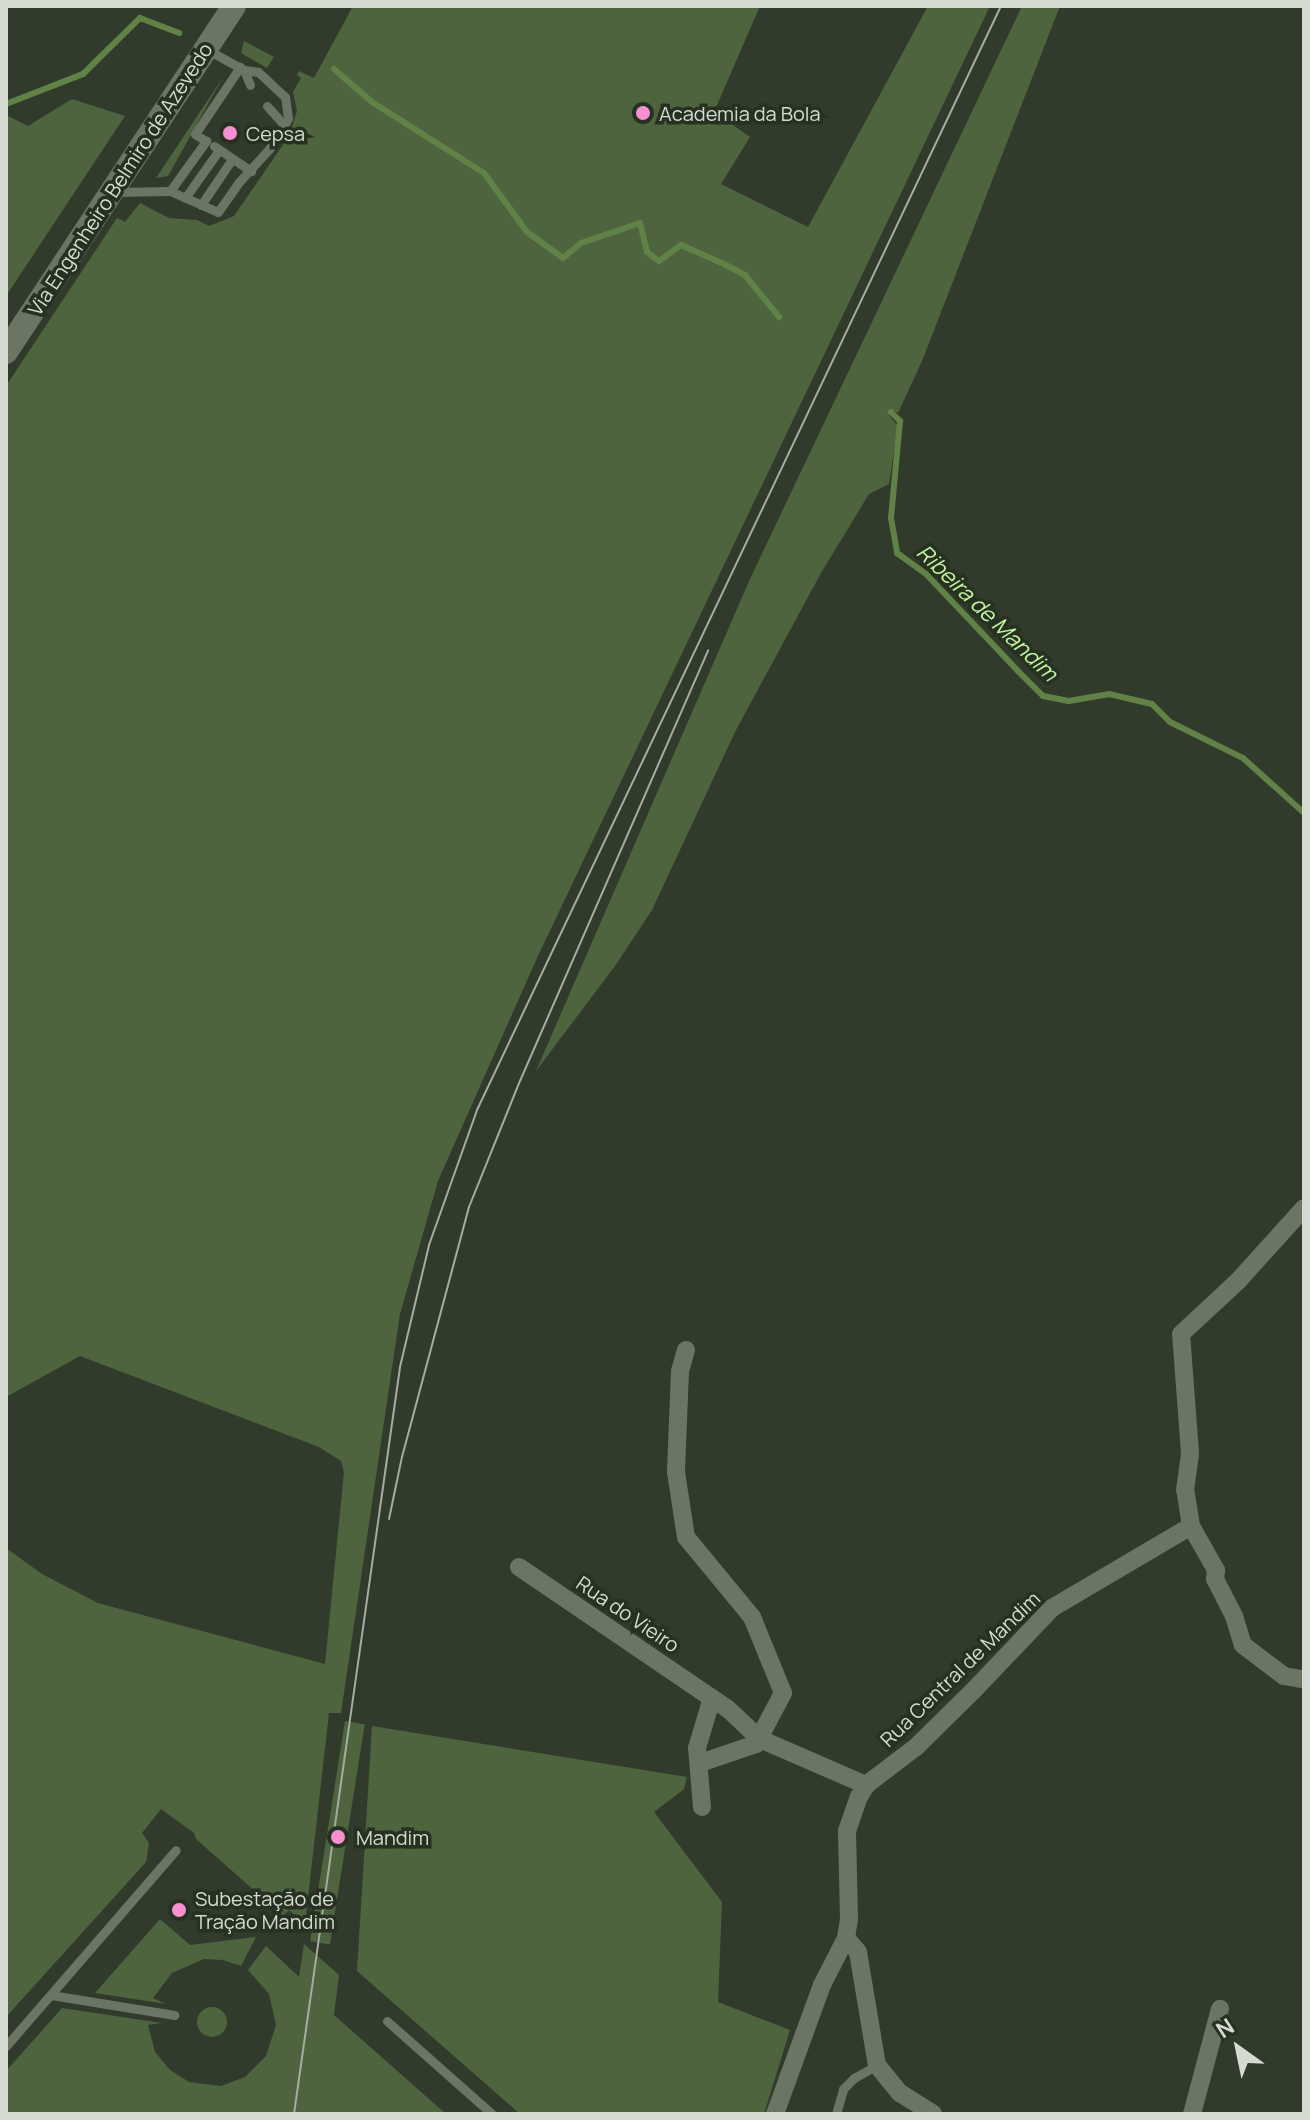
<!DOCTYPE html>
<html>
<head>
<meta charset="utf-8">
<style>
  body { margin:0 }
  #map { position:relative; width:1310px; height:2120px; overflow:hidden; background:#313b2b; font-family:Manrope,sans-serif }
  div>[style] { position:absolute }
  .green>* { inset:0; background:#4e643f; transform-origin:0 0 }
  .round { border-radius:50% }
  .stream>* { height:6px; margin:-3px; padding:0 3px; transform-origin:3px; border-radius:3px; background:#608247 }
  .lane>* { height:9px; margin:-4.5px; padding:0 4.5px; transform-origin:4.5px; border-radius:4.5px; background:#6a7563 }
  .street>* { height:18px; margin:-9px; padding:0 9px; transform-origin:9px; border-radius:9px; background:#6a7563 }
  .secondary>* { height:24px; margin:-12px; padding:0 12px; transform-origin:12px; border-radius:12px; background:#6a7563 }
  .tram>* { height:2px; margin:-1px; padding:0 1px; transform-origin:1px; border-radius:1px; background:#a5aca0 }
  .dots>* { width:22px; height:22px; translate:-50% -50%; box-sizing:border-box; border:4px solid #273121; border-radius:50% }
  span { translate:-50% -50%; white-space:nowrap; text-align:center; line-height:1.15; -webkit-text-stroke:7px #273121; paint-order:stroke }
  .poi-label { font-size:20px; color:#d5dbd1 }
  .left { translate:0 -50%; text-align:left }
  .street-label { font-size:20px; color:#d5dbd1 }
  .water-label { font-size:22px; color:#c1f49e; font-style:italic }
  .frame { position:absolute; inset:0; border:8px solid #d5dbd1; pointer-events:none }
  .north { position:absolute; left:1198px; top:2008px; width:80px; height:80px; -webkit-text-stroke:6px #273121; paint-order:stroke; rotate:327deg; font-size:22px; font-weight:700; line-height:32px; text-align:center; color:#d5dbd1 }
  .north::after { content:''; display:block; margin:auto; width:28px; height:36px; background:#d5dbd1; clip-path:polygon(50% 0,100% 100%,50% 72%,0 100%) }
</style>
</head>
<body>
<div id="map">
  <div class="green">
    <div style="clip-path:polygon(353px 6px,760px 6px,714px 112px,750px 137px,721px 184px,808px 227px,928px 6px,990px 6px,537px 958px,438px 1181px,400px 1314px,341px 1713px,329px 1713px,305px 1924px,289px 1910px,283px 1916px,196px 1839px,194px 1833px,161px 1809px,142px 1833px,149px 1843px,146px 1862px,6px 2017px,6px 1548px,42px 1574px,98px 1603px,325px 1664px,344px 1472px,341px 1461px,319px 1447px,80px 1356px,6px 1397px,6px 386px,117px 218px,125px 222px,140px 203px,169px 218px,197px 220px,209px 226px,234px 216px,289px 136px,297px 111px,293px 92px,301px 78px,297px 75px,299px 71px,314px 78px)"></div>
    <div style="clip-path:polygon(1022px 6px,1060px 6px,922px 361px,898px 413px,893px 410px,889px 415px,898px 426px,889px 484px,869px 494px,821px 573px,736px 730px,652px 910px,615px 966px,536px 1071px,750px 579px)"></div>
    <div style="clip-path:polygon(244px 41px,274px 57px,267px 68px,241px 53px)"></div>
    <div style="clip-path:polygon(222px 79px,168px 176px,156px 178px)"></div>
    <div style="clip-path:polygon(72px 99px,125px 116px,6px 296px,6px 115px,28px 126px)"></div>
    <div style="left:345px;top:1721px;width:20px;height:223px;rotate:9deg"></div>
    <div style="clip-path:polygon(372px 1726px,687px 1777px,684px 1789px,654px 1812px,722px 1902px,718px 2002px,790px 2030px,764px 2114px,520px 2114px,357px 1971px)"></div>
    <div style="clip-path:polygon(160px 1919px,190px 1945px,256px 1937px,241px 1966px,223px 1960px,204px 1959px,172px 1973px,153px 1998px,166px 2004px,95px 1993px)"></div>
    <div style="clip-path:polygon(304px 1944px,339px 1975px,334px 2015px,446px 2114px,6px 2114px,6px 2071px,62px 2008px,162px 2023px,148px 2025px,155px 2052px,170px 2070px,189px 2082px,221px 2086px,245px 2077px,266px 2056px,276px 2025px,269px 1994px,248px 1970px,266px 1946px,299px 1977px)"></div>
    <div class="round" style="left:197px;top:2007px;width:30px;height:30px"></div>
  </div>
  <div class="stream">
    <div style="left:334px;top:69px;width:50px;rotate:41deg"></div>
    <div style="left:372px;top:102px;width:133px;rotate:32.4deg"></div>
    <div style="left:484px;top:173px;width:73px;rotate:53.9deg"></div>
    <div style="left:527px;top:232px;width:44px;rotate:35.8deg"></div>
    <div style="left:563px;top:258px;width:23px;rotate:-40deg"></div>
    <div style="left:581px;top:243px;width:62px;rotate:-18.7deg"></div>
    <div style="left:640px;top:223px;width:30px;rotate:76deg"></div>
    <div style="left:647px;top:252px;width:15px;rotate:37deg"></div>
    <div style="left:659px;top:261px;width:27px;rotate:-36deg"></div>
    <div style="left:681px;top:245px;width:47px;rotate:23.8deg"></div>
    <div style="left:724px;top:264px;width:24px;rotate:28deg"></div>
    <div style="left:745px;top:275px;width:54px;rotate:51deg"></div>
    <div style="left:6px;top:104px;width:83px;rotate:-21.3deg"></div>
    <div style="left:83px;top:74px;width:80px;rotate:-44.5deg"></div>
    <div style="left:140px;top:18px;width:42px;rotate:21deg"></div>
    <div style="left:891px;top:412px;width:13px;rotate:45deg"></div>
    <div style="left:900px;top:421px;width:97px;rotate:95.3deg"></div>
    <div style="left:891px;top:518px;width:36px;rotate:80deg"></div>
    <div style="left:897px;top:553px;width:36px;rotate:36deg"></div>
    <div style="left:926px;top:574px;width:134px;rotate:46.5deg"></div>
    <div style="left:1018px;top:671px;width:35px;rotate:45deg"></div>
    <div style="left:1043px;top:696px;width:26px;rotate:11deg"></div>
    <div style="left:1069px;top:701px;width:41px;rotate:-9.9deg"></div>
    <div style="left:1109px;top:694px;width:44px;rotate:13.1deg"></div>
    <div style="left:1152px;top:704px;width:25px;rotate:45deg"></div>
    <div style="left:1170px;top:722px;width:81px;rotate:26.3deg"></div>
    <div style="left:1243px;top:758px;width:82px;rotate:42deg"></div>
  </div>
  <div class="lane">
    <div style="left:244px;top:70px;width:16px;rotate:68deg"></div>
    <div style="left:267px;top:106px;width:24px;rotate:48deg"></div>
    <div style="left:214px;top:146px;width:45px;rotate:34deg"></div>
    <div style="left:170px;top:191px;width:62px;rotate:-54.2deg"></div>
    <div style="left:206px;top:141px;width:13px;rotate:-148deg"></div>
    <div style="left:195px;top:134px;width:81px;rotate:-56.1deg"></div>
    <div style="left:114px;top:192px;width:56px;rotate:-1deg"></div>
    <div style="left:170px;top:191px;width:52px;rotate:23.6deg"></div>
    <div style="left:218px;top:212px;width:37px;rotate:-55deg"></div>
    <div style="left:239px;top:182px;width:45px;rotate:-47.7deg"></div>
    <div style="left:269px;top:149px;width:36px;rotate:-58deg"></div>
    <div style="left:288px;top:118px;width:21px;rotate:-98deg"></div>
    <div style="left:285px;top:97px;width:37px;rotate:-137deg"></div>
    <div style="left:258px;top:72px;width:14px;rotate:-172deg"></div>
    <div style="left:244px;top:70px;width:41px;rotate:-150.9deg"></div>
    <div style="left:185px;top:198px;width:59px;rotate:-54.7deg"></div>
    <div style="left:201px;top:205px;width:55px;rotate:-56deg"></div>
    <div style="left:51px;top:1995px;width:125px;rotate:9.2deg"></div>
    <div style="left:387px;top:2021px;width:140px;rotate:41.5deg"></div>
    <div style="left:6px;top:2046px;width:259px;rotate:-49.1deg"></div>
    <div style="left:836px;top:2114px;width:26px;rotate:-74deg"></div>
    <div style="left:843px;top:2089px;width:16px;rotate:-45deg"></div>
    <div style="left:854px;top:2078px;width:26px;rotate:-29deg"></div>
  </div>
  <div class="street">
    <div style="left:686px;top:1350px;width:22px;rotate:106deg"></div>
    <div style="left:680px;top:1371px;width:101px;rotate:92.3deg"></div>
    <div style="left:676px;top:1472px;width:66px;rotate:81.3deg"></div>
    <div style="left:686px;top:1537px;width:104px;rotate:50.5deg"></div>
    <div style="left:752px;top:1617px;width:82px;rotate:67.8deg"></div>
    <div style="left:783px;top:1693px;width:58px;rotate:117.9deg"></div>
    <div style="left:756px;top:1744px;width:59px;rotate:161.3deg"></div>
    <div style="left:1191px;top:1526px;width:51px;rotate:60.4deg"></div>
    <div style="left:1216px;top:1570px;width:9px;rotate:96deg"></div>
    <div style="left:1215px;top:1579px;width:42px;rotate:62.8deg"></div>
    <div style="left:1234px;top:1616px;width:30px;rotate:73deg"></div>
    <div style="left:1243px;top:1645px;width:51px;rotate:37.1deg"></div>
    <div style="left:1284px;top:1676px;width:17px;rotate:10deg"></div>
    <div style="left:519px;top:1567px;width:253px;rotate:34.2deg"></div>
    <div style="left:728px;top:1709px;width:44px;rotate:43.2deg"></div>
    <div style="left:760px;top:1739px;width:116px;rotate:23.5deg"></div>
    <div style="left:702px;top:1807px;width:59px;rotate:-94.8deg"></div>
    <div style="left:697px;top:1748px;width:52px;rotate:-73.3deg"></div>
    <div style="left:846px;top:1938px;width:18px;rotate:49deg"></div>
    <div style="left:858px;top:1952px;width:115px;rotate:80.5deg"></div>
    <div style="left:877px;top:2065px;width:36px;rotate:51deg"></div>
    <div style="left:900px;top:2093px;width:39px;rotate:32deg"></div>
    <div style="left:775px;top:2114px;width:137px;rotate:-70deg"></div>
    <div style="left:822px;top:1985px;width:53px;rotate:-62.9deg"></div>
    <div style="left:846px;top:1938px;width:19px;rotate:-81deg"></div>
    <div style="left:849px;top:1919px;width:88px;rotate:-91.3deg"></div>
    <div style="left:847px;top:1831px;width:36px;rotate:-71deg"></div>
    <div style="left:859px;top:1797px;width:14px;rotate:-60deg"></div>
    <div style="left:866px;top:1785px;width:63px;rotate:-37.2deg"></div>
    <div style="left:916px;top:1747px;width:80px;rotate:-44.5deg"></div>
    <div style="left:973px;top:1691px;width:115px;rotate:-46.4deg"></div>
    <div style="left:1052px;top:1608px;width:161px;rotate:-30.5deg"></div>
    <div style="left:1191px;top:1526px;width:36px;rotate:-99deg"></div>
    <div style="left:1185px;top:1490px;width:37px;rotate:-82deg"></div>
    <div style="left:1190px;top:1453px;width:119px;rotate:-94.3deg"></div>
    <div style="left:1181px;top:1334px;width:78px;rotate:-42.9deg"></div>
    <div style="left:1238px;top:1281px;width:98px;rotate:-47.9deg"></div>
    <div style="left:1192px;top:2114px;width:109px;rotate:-75.1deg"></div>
  </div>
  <div class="secondary">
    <div style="left:6px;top:352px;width:414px;rotate:-56.6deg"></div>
  </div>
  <div class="tram">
    <div style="left:389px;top:1519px;width:63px;rotate:-78.2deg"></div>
    <div style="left:402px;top:1457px;width:259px;rotate:-75deg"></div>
    <div style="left:469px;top:1207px;width:136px;rotate:-68deg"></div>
    <div style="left:520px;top:1081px;width:470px;rotate:-66.4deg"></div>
    <div style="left:294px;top:2114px;width:754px;rotate:-81.92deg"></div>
    <div style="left:400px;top:1367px;width:125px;rotate:-76.6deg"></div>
    <div style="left:429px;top:1245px;width:143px;rotate:-70.4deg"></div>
    <div style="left:477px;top:1110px;width:1222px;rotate:-64.61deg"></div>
  </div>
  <div class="dots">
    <div style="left:643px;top:113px;background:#f690d0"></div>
    <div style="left:230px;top:133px;background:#f690d0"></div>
    <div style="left:338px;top:1837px;background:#f690d0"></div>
    <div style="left:179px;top:1910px;background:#f690d0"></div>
  </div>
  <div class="poi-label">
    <span class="left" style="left:659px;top:113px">Academia da Bola</span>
    <span class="left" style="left:246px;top:133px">Cepsa</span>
    <span class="left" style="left:356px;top:1837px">Mandim</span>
    <span class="left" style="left:195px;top:1910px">Subestação de<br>Tração Mandim</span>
  </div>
  <div class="street-label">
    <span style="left:120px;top:179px;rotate:-57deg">Via Engenheiro Belmiro de Azevedo</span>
    <span style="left:628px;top:1614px;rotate:34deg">Rua do Vieiro</span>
    <span style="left:960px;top:1669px;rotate:-44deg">Rua Central de Mandim</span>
  </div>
  <div class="water-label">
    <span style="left:987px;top:613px;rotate:44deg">Ribeira de Mandim</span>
  </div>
  <div class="frame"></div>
  <div class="north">N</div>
</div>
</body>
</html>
